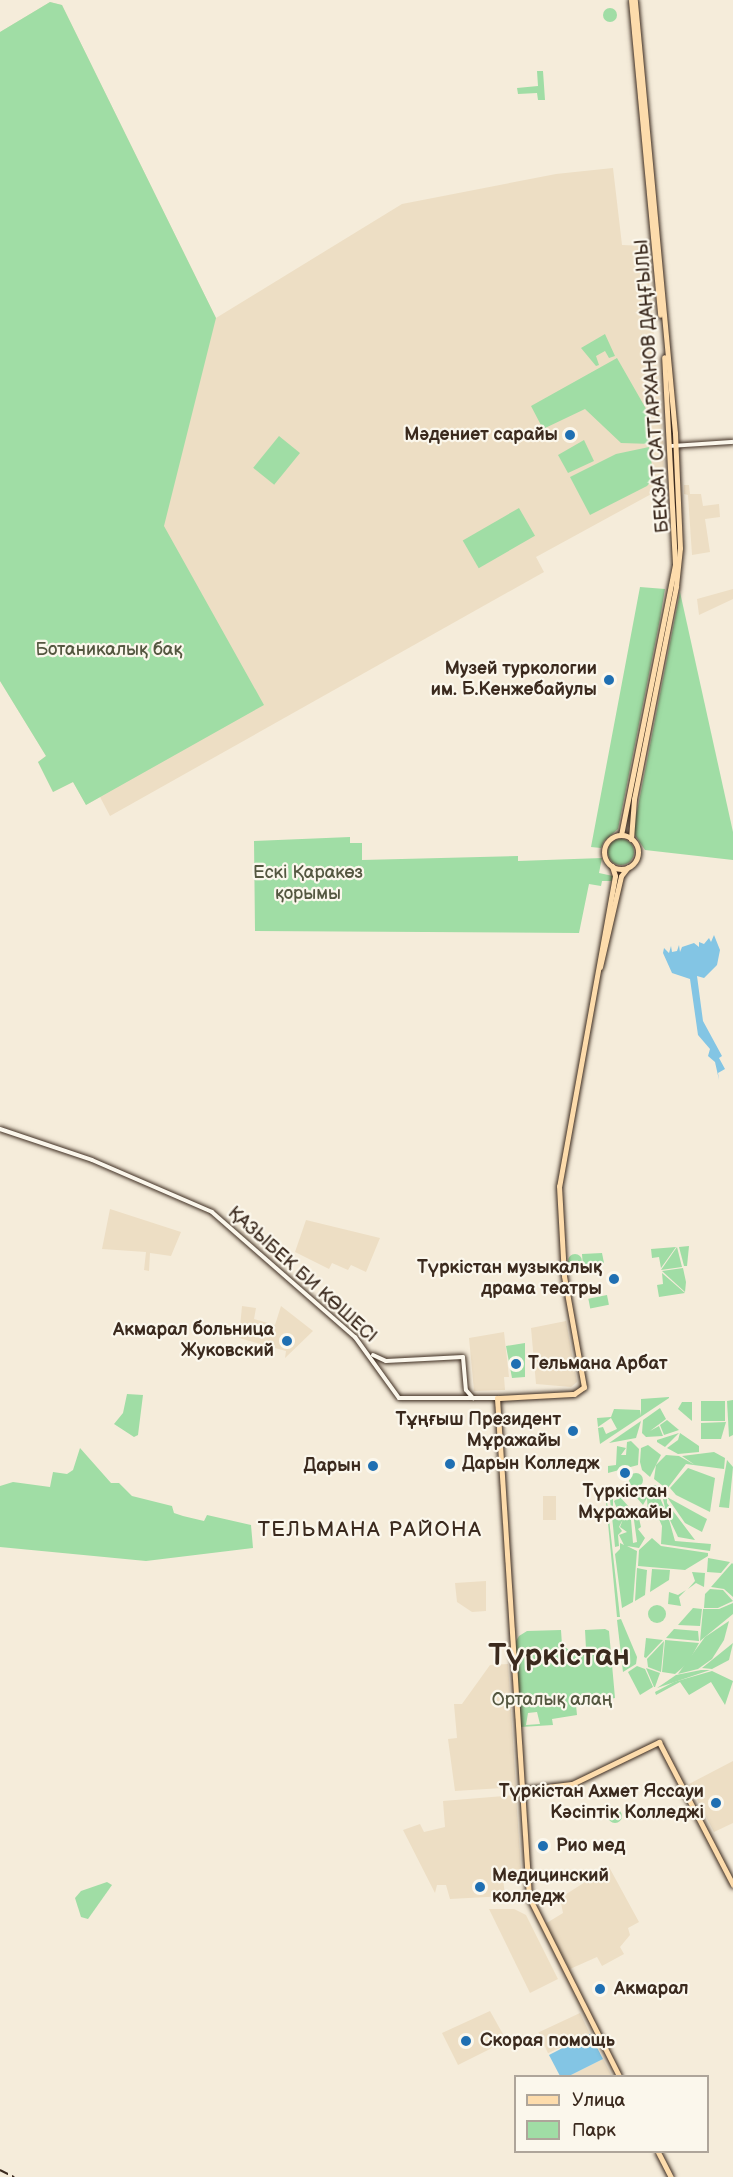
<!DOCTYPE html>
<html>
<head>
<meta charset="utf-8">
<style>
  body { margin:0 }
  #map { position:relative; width:733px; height:2177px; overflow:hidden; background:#f5ecda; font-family:"Balsamiq Sans",sans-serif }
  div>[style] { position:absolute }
  .built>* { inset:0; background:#eddec4; transform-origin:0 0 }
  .green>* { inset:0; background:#a0dda5; transform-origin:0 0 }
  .round { border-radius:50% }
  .water>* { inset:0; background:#83c5e4 }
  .roads { filter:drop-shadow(0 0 2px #3b2a1e) drop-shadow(0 0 2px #3b2a1e) }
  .secondary>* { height:4px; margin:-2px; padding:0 2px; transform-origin:2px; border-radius:2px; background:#fbf7ec }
  .primary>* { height:5px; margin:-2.5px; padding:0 2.5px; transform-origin:2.5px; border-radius:2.5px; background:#fddcac }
  .primary>.ring { margin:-2.5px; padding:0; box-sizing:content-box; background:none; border:5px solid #fddcac; border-radius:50% }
  .rail>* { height:1.5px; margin-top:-0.75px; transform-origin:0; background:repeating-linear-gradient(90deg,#3b2a1e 0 9px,transparent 0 13.5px) }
  .dots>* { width:16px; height:16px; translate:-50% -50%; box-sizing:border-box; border:3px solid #fbf7ec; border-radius:50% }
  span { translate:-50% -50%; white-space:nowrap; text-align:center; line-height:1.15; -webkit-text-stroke:4.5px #fbf7ec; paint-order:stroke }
  .street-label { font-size:18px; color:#3b2a1e }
  .poi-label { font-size:18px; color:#3b2a1e; font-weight:700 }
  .right { translate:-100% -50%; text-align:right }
  .left { translate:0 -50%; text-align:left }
  .park-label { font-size:18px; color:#545740 }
  .quarter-label { font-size:21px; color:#3b2a1e; letter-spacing:1.5px }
  .town-label { font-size:30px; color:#3b2a1e; font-weight:700 }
  .legend { position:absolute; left:514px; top:2075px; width:195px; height:78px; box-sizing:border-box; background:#fbf7ec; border:2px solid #aea59a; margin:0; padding:8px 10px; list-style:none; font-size:18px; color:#3b2a1e }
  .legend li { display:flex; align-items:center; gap:12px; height:30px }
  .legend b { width:30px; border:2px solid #aea59a }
</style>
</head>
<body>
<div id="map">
  <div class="built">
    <div style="clip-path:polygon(50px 2px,62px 5px,216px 318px,402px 204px,556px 174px,613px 168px,622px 245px,646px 246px,663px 441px,664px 476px,655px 481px,655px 492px,536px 557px,544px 572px,110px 816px,100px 797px,86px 805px,73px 782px,53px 792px,38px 762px,46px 756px,0 681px,0 32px)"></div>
    <div style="clip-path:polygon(684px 485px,689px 485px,690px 494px,701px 494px,703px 506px,719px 504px,720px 517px,705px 519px,710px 552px,692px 555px,688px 495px,684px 494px)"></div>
    <div style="clip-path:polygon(733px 589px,733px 599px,699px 615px,697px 599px)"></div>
    <div style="clip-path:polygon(110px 1209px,181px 1232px,171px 1256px,150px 1253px,149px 1271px,144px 1270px,146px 1252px,102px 1249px)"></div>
    <div style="clip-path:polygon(306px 1220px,380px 1238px,366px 1272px,351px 1265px,348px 1270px,332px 1263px,329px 1269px,295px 1252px)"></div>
    <div style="clip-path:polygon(242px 1306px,256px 1308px,254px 1319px,275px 1325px,281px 1306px,313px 1331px,285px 1358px,286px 1351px,239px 1338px)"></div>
    <div style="clip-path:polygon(566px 1321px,577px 1382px,571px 1387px,536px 1384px,531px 1328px)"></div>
    <div style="clip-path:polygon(504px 1332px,509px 1377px,504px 1377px,505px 1390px,474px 1391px,469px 1338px)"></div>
    <div style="left:543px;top:1496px;width:13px;height:24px"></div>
    <div style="clip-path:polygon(486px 1581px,486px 1611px,472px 1612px,457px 1602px,455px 1583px)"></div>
    <div style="clip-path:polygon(508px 1664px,516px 1787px,455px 1791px,448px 1739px,457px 1738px,454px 1704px,462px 1704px,490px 1665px)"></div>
    <div style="clip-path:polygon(733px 1761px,733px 1823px,714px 1832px,689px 1784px)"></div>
    <div style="clip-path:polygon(516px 1795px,521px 1869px,502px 1870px,505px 1896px,450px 1899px,446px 1885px,437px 1885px,435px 1893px,403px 1830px,420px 1824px,424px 1832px,445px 1827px,443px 1801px)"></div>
    <div style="clip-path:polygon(609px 1867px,639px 1922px,628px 1928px,630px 1935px,620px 1947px,624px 1954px,602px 1966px,597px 1957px,570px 1969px,545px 1924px,563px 1913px,560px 1898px)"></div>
    <div style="clip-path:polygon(489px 1909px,514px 1909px,526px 1915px,558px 1979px,530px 1993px)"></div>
    <div style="clip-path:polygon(490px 2011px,504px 2036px,490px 2049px,458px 2065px,442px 2033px)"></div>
    <div style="left:580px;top:2013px;width:23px;height:46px;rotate:65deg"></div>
    <div style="clip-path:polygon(603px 2059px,612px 2076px,569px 2076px)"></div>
  </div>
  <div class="green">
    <div style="clip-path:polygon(50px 2px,62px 5px,216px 318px,164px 526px,264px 705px,86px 805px,73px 782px,53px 792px,38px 762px,46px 756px,0 681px,0 32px)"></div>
    <div class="round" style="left:603px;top:8px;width:14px;height:14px"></div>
    <div style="clip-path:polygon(537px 71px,543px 71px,545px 100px,538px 100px,537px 93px,518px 94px,517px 88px,538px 86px)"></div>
    <div style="clip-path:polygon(605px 334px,615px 356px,609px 358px,605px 351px,596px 356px,599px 365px,596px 366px,581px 348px)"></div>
    <div style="clip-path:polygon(617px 358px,649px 414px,652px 444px,621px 443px,585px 409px,543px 429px,531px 406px)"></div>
    <div style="left:279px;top:436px;width:27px;height:41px;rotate:39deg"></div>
    <div style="clip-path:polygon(584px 440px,594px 461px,568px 473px,558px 455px)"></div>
    <div style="clip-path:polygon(649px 447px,654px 478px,647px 486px,590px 515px,570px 477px,616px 454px)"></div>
    <div style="left:519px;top:508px;width:32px;height:65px;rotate:60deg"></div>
    <div style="clip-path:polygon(640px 587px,665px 589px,660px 619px,618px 829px,604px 841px,601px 848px,591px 847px)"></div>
    <div style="clip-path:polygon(680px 592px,733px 832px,733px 860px,645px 850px,633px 832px)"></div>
    <div style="clip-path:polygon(350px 837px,350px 843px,362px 843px,362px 860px,518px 856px,518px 861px,602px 858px,599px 873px,613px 876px,612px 881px,602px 881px,601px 886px,589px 884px,579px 933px,255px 931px,254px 841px)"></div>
    <div class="round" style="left:608px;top:839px;width:26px;height:26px"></div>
    <div style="clip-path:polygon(689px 1246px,687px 1266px,684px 1266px,679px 1247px)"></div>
    <div style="clip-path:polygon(676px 1247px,661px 1268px,659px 1257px,652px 1258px,651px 1249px)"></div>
    <div style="clip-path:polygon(677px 1247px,682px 1267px,661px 1270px)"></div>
    <div style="clip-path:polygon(602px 1253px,604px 1263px,583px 1267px,582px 1254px)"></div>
    <div class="round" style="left:568px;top:1254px;width:14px;height:14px"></div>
    <div style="clip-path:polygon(683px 1268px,686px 1282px,685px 1292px,662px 1271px)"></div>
    <div style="clip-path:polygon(662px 1273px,685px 1293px,659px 1297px,657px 1285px,663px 1284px)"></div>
    <div style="left:607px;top:1295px;width:10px;height:19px;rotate:79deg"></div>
    <div style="clip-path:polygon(525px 1343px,525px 1377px,512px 1378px,506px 1346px)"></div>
    <div style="clip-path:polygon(127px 1394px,143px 1395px,138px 1435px,134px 1437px,114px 1424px,123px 1413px)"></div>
    <div style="clip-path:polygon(669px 1397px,669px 1398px,600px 1444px,598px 1428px,603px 1427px,606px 1434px,617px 1429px,611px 1418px,598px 1427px,597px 1418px,611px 1417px,614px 1409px,640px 1410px,641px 1416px,641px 1399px)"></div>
    <div style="clip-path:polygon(733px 1400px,733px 1435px,729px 1437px,727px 1401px)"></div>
    <div style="left:701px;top:1401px;width:24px;height:20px"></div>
    <div style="clip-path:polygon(682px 1402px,692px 1402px,692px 1421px,678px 1409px)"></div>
    <div style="clip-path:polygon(660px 1408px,666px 1419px,650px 1431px,659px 1426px,663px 1436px,646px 1437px,642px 1433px,643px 1420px)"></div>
    <div style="clip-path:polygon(667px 1420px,679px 1430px,664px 1435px,660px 1425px)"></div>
    <div style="clip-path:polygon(641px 1421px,636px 1438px,609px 1443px)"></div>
    <div style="clip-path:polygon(726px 1422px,721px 1439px,701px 1439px,701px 1423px)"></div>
    <div style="clip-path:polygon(679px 1433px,665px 1447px,657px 1442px,657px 1440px)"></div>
    <div style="clip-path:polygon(680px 1433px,699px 1446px,699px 1452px,678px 1454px,667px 1448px,678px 1440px)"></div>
    <div style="clip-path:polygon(631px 1441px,639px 1449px,638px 1465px,608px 1473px,608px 1466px,616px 1465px,617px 1446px,626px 1448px,621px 1455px,626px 1455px,627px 1442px)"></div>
    <div style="clip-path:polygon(648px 1445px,661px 1455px,650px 1477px,642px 1470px,640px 1462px,641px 1448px)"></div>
    <div style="clip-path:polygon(80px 1448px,111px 1483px,119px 1483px,132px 1496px,172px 1506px,174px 1513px,183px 1516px,204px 1521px,207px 1515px,251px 1525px,253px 1548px,146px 1561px,0 1547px,0 1486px,13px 1482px,50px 1487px,53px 1472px,67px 1474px,73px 1470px)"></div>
    <div style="clip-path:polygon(714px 1452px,725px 1458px,724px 1469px,686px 1464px,667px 1489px,654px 1479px,656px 1465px,666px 1455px,679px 1456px,695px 1465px,682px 1456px)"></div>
    <div style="clip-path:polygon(727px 1460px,733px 1467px,729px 1508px,719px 1507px)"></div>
    <div style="clip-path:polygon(688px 1468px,715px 1478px,710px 1512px,676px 1495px,670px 1488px)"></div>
    <div class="round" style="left:629px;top:1473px;width:14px;height:14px"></div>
    <div style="clip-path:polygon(655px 1485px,666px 1493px,660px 1498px,666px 1512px,663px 1499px,667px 1494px,667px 1503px,695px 1540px,678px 1537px,668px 1516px,675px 1541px,711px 1544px,710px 1551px,661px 1544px,662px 1526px,656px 1512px,648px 1513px,647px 1498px,643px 1505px,637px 1498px,644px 1495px,637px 1497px,631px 1489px)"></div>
    <div style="clip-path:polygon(615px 1490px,625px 1495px,613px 1497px,613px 1508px,617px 1509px,614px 1501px,620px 1497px,630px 1508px,633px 1543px,637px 1542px,633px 1513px,638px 1514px,641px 1527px,638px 1529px,645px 1538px,639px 1548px,627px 1546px,637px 1551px,633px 1602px,622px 1608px,615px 1554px,620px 1549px,620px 1543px,624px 1545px,619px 1535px,627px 1532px,620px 1527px,623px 1519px,619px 1527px,617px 1524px,622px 1531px,618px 1535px,619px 1546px,615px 1547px,613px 1526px,617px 1526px,613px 1526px,609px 1491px)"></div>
    <div style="clip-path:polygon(605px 1492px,606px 1492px,620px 1617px,617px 1617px)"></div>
    <div style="clip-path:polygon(667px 1497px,707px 1519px,702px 1532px,685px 1523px)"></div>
    <div style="clip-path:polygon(652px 1538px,661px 1546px,708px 1553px,708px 1556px,685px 1570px,638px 1566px,639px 1550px)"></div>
    <div style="clip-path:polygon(708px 1558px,730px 1562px,721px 1573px,707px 1572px)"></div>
    <div style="clip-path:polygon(732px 1563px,733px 1564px,733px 1597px,724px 1589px,711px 1587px)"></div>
    <div style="clip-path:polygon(637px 1568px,647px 1570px,645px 1595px,635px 1601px)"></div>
    <div style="clip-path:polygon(652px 1569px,670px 1570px,669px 1580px,650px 1592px)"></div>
    <div style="clip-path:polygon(692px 1572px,705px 1573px,704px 1587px,696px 1583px,688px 1589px,695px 1581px)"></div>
    <div style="clip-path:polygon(710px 1589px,723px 1590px,733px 1601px,718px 1608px,704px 1608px,705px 1594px)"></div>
    <div style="clip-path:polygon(686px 1590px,679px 1597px,681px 1606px,668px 1604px,669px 1592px,678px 1595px)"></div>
    <div style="clip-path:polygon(733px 1603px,733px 1614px,700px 1641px,703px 1609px,719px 1609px)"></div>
    <div class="round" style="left:648px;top:1605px;width:18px;height:18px"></div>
    <div style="clip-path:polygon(693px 1608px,702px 1609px,700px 1626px,678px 1625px)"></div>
    <div style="clip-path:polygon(621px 1619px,637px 1657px,636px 1664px,623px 1672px,617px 1620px)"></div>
    <div style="clip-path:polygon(729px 1621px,724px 1640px,712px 1659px,698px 1669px,678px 1674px,705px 1637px)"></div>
    <div style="clip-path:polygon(evenodd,605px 1629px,609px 1631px,615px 1698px,576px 1705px,577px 1715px,552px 1719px,553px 1725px,521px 1727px,515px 1643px,519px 1636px,527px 1631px,561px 1630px,562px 1645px,569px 1650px,586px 1649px,585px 1630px,605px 1629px,537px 1712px,540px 1724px,526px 1725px,528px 1713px,537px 1712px)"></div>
    <div style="clip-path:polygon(674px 1629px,698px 1631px,699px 1641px,666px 1638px)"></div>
    <div style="clip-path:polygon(646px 1638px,663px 1640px,646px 1658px,644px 1657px)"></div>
    <div style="clip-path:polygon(665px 1640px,699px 1643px,688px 1663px,675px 1674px,662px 1672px)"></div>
    <div style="clip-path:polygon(664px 1641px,661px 1672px,648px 1667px,647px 1659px)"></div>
    <div style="clip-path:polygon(733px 1643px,729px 1660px,712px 1669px,702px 1668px)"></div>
    <div style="clip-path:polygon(637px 1666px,645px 1669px,653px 1687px,640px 1695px,628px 1672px)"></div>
    <div style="clip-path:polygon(646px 1668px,660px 1673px,655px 1687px,654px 1687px)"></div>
    <div style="clip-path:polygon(701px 1670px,710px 1670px,657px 1688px,676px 1675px)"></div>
    <div style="clip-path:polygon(712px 1671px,733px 1681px,725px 1705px,711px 1682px,689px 1695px,680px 1682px,656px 1695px,655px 1692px,674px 1682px)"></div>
    <div class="round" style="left:608px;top:1809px;width:14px;height:14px"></div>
    <div style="clip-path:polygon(107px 1882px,112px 1885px,88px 1919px,81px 1917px,75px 1898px,81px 1891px)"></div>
  </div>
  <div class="water">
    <div style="clip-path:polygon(714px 935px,720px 950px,717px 965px,704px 978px,697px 976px,703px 1021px,722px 1056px,719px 1058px,725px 1069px,718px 1073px,719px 1080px,715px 1062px,708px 1056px,710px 1049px,698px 1035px,690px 979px,672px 973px,663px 953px,664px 948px,669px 953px,671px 946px,672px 952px,677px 951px,679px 945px,680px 952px,682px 947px,694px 943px,699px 947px,699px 942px,704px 944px,709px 938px,711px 942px)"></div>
    <div style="clip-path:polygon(590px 2034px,603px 2059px,569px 2076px,560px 2076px,549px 2055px)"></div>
  </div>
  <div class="roads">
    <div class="secondary">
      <div style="left:671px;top:446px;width:62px;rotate:-3.7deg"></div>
      <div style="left:0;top:1129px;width:97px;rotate:18.6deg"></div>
      <div style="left:92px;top:1160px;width:131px;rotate:23.4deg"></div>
      <div style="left:212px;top:1212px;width:190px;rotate:41.2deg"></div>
      <div style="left:355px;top:1337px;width:75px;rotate:54.2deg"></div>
      <div style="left:399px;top:1398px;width:98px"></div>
      <div style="left:373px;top:1355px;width:14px;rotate:25deg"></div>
      <div style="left:386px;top:1361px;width:77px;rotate:-3deg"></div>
      <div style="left:463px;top:1357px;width:33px;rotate:85deg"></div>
      <div style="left:466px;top:1390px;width:11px;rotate:49deg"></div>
    </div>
    <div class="primary">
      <div style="left:631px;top:0;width:316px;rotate:84.7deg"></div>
      <div style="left:621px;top:835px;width:276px;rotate:-78.7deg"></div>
      <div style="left:675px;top:564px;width:207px;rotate:-93deg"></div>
      <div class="ring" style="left:604px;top:835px;width:29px;height:29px"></div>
      <div style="left:631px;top:839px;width:40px;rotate:-85.7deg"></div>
      <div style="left:634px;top:799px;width:217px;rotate:-78.8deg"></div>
      <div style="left:676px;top:586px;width:38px;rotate:-84deg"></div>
      <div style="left:680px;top:548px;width:115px;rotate:-92.5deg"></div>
      <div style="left:675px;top:433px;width:435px;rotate:-95.3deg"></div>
      <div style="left:612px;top:866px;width:10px;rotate:73deg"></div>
      <div style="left:615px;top:876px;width:315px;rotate:100.2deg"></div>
      <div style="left:559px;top:1186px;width:90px;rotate:86.8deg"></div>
      <div style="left:564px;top:1276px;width:113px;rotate:79.8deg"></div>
      <div style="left:584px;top:1387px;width:12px;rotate:145deg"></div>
      <div style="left:574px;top:1394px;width:77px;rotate:177deg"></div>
      <div style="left:497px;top:1398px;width:500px;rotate:86.33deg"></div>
      <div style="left:529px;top:1897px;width:200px;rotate:63.3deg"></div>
      <div style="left:600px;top:967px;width:93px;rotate:-77deg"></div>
      <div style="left:621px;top:876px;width:11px;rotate:-52deg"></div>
      <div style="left:521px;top:1790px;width:51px;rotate:-6.7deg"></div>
      <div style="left:572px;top:1784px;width:97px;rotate:-25.8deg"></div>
      <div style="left:659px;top:1742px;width:161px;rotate:62.6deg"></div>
      <div style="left:658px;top:2152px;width:28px;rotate:63deg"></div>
    </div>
  </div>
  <div class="rail">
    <div style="left:0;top:2170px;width:16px;rotate:27deg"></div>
  </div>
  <div class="dots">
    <div style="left:570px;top:435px;background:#1f6fb2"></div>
    <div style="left:609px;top:680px;background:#1f6fb2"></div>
    <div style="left:614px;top:1279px;background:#1f6fb2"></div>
    <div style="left:287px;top:1341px;background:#1f6fb2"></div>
    <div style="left:516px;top:1364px;background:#1f6fb2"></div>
    <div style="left:573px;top:1431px;background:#1f6fb2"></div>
    <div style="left:450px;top:1464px;background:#1f6fb2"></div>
    <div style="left:373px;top:1466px;background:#1f6fb2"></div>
    <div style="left:625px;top:1473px;background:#1f6fb2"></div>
    <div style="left:716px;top:1803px;background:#1f6fb2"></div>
    <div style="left:543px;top:1846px;background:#1f6fb2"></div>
    <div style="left:480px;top:1887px;background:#1f6fb2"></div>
    <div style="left:600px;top:1989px;background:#1f6fb2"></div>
    <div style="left:466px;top:2041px;background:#1f6fb2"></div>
  </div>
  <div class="street-label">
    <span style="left:653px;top:386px;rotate:-94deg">БЕКЗАТ САТТАРХАНОВ ДАҢҒЫЛЫ</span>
    <span style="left:302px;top:1275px;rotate:42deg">ҚАЗЫБЕК БИ КӨШЕСІ</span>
  </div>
  <div class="poi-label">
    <span class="right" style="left:558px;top:435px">Мәдениет сарайы</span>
    <span class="right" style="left:597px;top:680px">Музей туркологии<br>им. Б.Кенжебайулы</span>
    <span class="right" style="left:602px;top:1279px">Түркістан музыкалық<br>драма театры</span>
    <span class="right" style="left:274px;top:1341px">Акмарал больница<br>Жуковский</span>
    <span class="left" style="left:528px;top:1364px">Тельмана Арбат</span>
    <span class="right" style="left:561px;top:1431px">Тұңғыш Президент<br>Мұражайы</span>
    <span class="left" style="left:462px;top:1464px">Дарын Колледж</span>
    <span class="right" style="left:361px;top:1466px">Дарын</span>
    <span style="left:625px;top:1503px">Түркістан<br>Мұражайы</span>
    <span class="right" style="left:704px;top:1803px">Түркістан Ахмет Яссауи<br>Кәсіптік Колледжі</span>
    <span class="left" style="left:556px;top:1846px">Рио мед</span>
    <span class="left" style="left:492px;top:1887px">Медицинский<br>колледж</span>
    <span class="left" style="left:614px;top:1989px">Акмарал</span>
    <span class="left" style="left:480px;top:2041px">Скорая помощь</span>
  </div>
  <div class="park-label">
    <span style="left:109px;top:650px">Ботаникалық бақ</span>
    <span style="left:308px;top:884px">Ескі Қаракөз<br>қорымы</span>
    <span style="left:552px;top:1700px">Орталық алаң</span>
  </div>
  <div class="quarter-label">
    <span style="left:370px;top:1530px">ТЕЛЬМАНА РАЙОНА</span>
  </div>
  <div class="town-label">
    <span style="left:559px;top:1656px">Түркістан</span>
  </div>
  <ul class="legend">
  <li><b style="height:8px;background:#fddcac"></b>Улица</li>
  <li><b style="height:16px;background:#a0dda5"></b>Парк</li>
  </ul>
</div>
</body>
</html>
